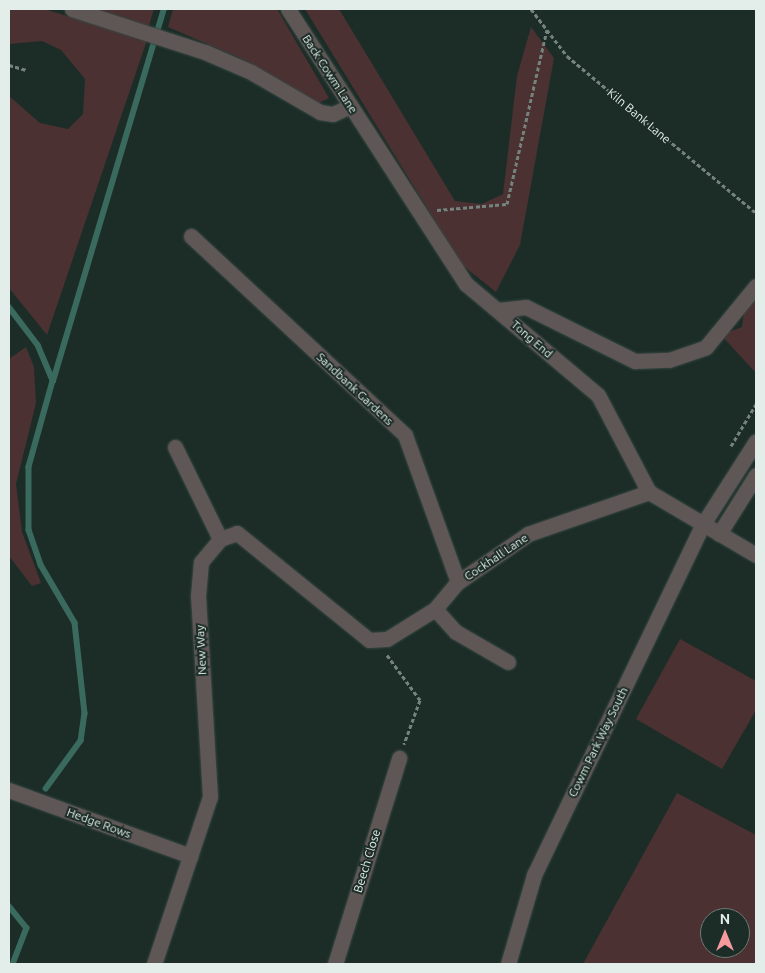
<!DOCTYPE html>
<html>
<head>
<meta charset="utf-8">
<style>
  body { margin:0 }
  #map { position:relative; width:765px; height:973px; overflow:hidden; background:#1c2d28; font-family:Ubuntu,sans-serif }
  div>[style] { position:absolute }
  .green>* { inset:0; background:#4b3132 }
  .stream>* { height:5.5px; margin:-2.75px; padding:0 2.75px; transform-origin:2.75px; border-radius:2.75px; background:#3a6a5d }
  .path>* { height:3px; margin-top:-1.5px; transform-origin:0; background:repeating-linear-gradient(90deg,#75837e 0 4px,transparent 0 6.5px) }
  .roads { filter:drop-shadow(0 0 1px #384843) drop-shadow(0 0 1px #384843) }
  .minor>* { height:15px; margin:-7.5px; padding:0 7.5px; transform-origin:7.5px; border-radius:7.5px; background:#5f5656 }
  span { translate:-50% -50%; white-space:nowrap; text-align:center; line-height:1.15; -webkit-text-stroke:4px #1c2d28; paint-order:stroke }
  .street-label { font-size:12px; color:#e3eeea }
  .frame { position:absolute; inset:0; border:10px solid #e3eeea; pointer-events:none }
  .north { position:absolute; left:700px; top:908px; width:50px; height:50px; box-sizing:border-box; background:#1c2d28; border:1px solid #6c7a76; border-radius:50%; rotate:0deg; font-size:14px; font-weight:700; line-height:20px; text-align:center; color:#e3eeea }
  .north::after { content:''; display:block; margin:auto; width:18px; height:22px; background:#f59b9d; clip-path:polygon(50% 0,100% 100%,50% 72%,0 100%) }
</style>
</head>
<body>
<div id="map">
  <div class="green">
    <div style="clip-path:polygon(9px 9px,44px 9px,147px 40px,47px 335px,9px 288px,9px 96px,40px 123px,68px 129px,83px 114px,85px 79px,61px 50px,42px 41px,9px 44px)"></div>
    <div style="clip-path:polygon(88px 9px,154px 9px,149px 26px)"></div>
    <div style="clip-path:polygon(173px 9px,277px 9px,329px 98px,319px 103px,307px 101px,244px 60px,168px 27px)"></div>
    <div style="clip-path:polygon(305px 9px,339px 9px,455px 201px,482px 204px,503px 194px,517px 76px,531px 27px,554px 58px,520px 245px,496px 292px,462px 265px)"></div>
    <div style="clip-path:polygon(756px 288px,756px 373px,721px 335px,742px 327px,745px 304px)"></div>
    <div style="clip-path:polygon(26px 347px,34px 367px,36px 403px,16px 484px,22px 532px,41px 583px,32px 586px,9px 556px,9px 359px)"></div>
    <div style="clip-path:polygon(680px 639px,756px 681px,756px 710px,722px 769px,636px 719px)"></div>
    <div style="clip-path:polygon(evenodd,677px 793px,756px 835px,756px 964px,583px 964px,677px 793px,710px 918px,740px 918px,740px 948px,710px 948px,710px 918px)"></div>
  </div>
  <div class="stream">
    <div style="left:9px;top:307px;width:48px;rotate:52.7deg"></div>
    <div style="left:38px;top:345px;width:39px;rotate:67deg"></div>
    <div style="left:53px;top:381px;width:89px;rotate:105.6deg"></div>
    <div style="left:29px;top:467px;width:63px;rotate:90deg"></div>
    <div style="left:29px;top:530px;width:37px;rotate:71deg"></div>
    <div style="left:41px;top:565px;width:67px;rotate:59.6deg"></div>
    <div style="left:75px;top:623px;width:91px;rotate:83.7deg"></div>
    <div style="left:85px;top:713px;width:28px;rotate:98deg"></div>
    <div style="left:81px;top:741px;width:59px;rotate:126.1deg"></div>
    <div style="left:53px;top:381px;width:388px;rotate:-73.4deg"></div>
    <div style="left:9px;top:906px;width:28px;rotate:51deg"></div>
    <div style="left:27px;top:928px;width:39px;rotate:111deg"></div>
  </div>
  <div class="path">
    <div style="left:531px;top:9px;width:59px;rotate:52.5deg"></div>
    <div style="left:567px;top:56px;width:246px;rotate:39.7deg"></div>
    <div style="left:9px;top:65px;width:19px;rotate:16deg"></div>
    <div style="left:437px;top:210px;width:70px;rotate:-4.9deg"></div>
    <div style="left:507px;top:204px;width:179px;rotate:-77.1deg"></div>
    <div style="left:731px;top:446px;width:49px;rotate:-59.2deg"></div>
    <div style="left:387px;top:655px;width:56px;rotate:53.7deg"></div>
    <div style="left:420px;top:700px;width:47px;rotate:110deg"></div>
  </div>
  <div class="roads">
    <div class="minor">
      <div style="left:72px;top:9px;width:140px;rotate:17.9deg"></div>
      <div style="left:205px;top:52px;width:50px;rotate:23.5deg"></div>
      <div style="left:251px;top:72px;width:80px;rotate:30.1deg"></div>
      <div style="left:320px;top:112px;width:13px;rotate:9deg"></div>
      <div style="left:333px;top:114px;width:19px;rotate:-25deg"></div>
      <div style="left:288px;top:9px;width:328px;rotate:57.1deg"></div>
      <div style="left:466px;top:284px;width:172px;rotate:40.1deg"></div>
      <div style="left:598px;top:395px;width:110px;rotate:62.3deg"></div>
      <div style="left:649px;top:492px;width:124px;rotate:30.5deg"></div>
      <div style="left:191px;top:236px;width:292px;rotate:42.9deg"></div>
      <div style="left:405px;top:435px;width:156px;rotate:70.2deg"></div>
      <div style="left:498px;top:310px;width:28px;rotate:-6deg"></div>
      <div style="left:526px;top:307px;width:122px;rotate:26.4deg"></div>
      <div style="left:635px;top:361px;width:34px;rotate:-2deg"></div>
      <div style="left:669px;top:360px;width:39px;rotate:-19deg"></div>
      <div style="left:706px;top:347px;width:79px;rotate:-50.7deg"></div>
      <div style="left:175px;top:447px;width:102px;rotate:63.9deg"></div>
      <div style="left:719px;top:534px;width:70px;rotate:-57.9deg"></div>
      <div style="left:435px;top:609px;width:31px;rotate:48deg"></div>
      <div style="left:456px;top:632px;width:60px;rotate:30deg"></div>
      <div style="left:9px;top:790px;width:193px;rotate:20deg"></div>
      <div style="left:154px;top:964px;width:176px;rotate:-71.5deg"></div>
      <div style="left:210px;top:797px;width:201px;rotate:-93.4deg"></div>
      <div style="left:198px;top:596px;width:34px;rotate:-85deg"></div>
      <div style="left:201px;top:562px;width:30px;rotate:-50deg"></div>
      <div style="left:220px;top:539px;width:18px;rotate:-19deg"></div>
      <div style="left:237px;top:533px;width:170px;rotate:39deg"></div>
      <div style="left:369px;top:640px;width:18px;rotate:-3deg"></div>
      <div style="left:387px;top:639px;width:57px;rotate:-32deg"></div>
      <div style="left:435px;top:609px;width:35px;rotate:-50deg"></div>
      <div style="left:458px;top:582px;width:85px;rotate:-34.4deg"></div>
      <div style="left:528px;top:534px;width:128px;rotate:-19.1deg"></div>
      <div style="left:335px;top:964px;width:216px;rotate:-72.7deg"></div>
      <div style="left:508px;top:964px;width:93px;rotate:-73.7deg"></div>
      <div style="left:534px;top:875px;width:390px;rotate:-64.3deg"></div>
      <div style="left:703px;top:524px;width:98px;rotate:-57.4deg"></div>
    </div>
  </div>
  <div class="street-label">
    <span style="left:330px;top:74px;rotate:57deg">Back Cowm Lane</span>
    <span style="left:639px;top:116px;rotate:40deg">Kiln Bank Lane</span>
    <span style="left:532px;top:339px;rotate:41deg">Tong End</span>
    <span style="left:355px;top:389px;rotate:43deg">Sandbank Gardens</span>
    <span style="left:496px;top:557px;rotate:-34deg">Cockhall Lane</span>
    <span style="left:201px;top:650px;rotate:-93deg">New Way</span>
    <span style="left:598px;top:742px;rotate:-64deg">Cowm Park Way South</span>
    <span style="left:99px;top:823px;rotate:20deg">Hedge Rows</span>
    <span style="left:367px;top:861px;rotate:-73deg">Beech Close</span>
  </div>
  <div class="frame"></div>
  <div class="north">N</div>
</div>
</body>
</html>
